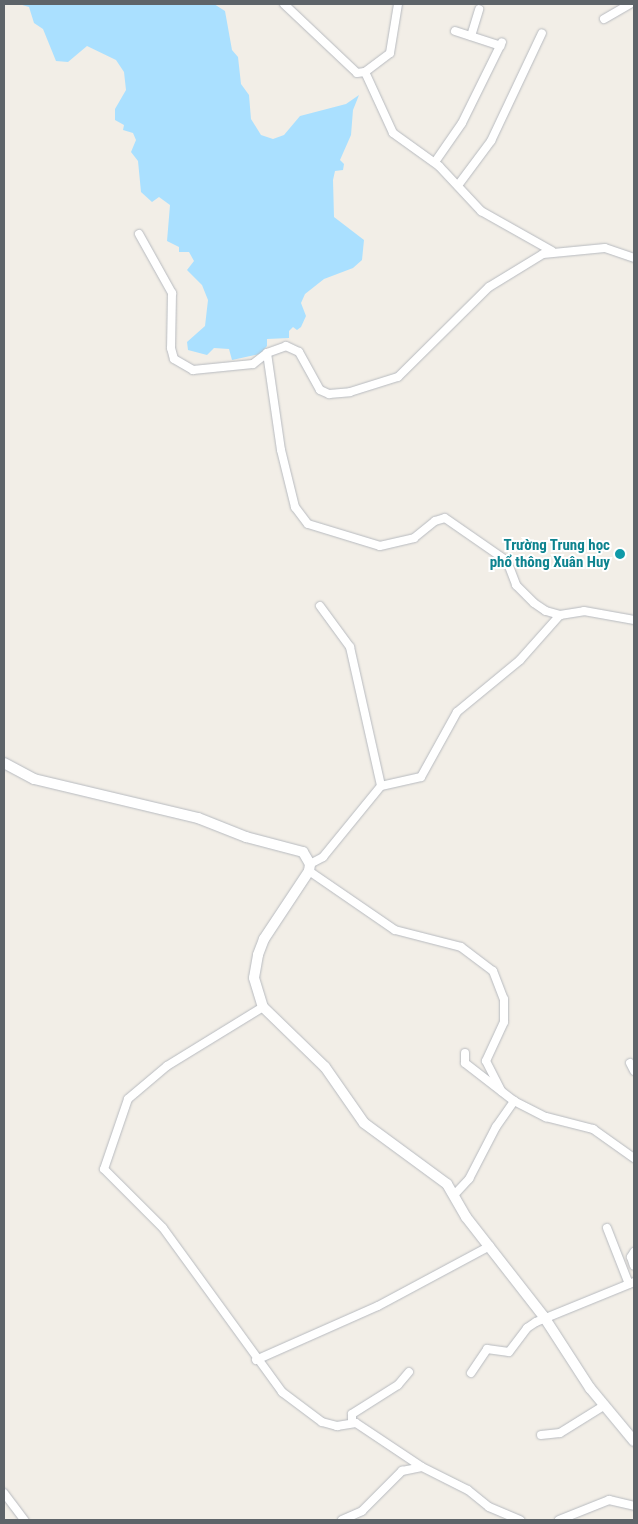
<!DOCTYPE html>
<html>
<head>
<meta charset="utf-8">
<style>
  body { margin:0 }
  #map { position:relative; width:638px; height:1524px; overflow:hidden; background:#f2eee7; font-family:"Roboto Condensed",sans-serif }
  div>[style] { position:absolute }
  .water>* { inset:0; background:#aae0ff }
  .roads { filter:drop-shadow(0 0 1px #b7babf) drop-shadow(0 0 1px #b7babf) }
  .street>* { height:8px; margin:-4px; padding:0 4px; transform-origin:4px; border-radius:4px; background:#fff }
  .secondary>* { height:10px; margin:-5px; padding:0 5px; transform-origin:5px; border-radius:5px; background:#fff }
  .dots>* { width:14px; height:14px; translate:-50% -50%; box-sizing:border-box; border:2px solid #fff; border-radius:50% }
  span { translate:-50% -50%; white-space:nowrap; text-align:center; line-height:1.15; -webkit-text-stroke:4px #fff; paint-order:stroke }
  .culture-label { font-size:15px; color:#0d838f; font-weight:700 }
  .right { translate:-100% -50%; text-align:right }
  .frame { position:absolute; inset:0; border:5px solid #5e6469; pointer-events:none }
</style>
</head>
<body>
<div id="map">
  <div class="water">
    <div style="clip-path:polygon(19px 4px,214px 4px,225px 11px,232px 50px,238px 57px,241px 84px,249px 95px,251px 119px,261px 135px,273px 139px,284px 135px,300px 116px,346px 104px,359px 95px,353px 110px,351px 135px,340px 160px,344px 164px,343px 170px,335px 171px,333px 180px,334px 217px,364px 240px,362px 260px,353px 268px,324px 279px,305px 294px,301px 303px,306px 316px,301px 327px,297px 330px,293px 327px,289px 331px,289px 338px,267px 339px,267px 346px,260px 354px,232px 360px,229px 349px,214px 348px,207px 355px,188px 350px,187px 342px,205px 326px,208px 300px,202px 285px,187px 270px,194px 261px,189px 252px,179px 252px,179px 247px,167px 241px,170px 205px,159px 197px,152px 202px,141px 192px,138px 161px,131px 152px,136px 140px,133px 133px,123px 130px,124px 125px,115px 120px,115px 109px,126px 90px,124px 72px,116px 60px,87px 46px,68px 62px,56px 61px,43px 29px,34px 23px,29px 7px)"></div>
  </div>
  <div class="roads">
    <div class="street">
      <div style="left:284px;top:4px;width:100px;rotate:43.4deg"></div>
      <div style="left:357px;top:73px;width:8px;rotate:-7deg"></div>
      <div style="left:365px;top:72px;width:31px;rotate:-37deg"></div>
      <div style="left:390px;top:53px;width:50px;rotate:-80.7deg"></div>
      <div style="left:604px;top:19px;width:30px;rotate:-30deg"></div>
      <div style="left:455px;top:31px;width:48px;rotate:18.1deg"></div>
      <div style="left:471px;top:36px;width:28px;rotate:-73deg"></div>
      <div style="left:365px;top:72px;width:67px;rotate:65.3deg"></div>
      <div style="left:393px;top:133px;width:57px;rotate:35.7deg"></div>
      <div style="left:439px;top:166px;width:62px;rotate:47deg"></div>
      <div style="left:481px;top:211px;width:81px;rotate:29.4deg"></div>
      <div style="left:435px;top:162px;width:47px;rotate:-55.3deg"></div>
      <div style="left:462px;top:123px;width:90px;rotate:-63.7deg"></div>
      <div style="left:459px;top:184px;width:54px;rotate:-53.3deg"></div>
      <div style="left:491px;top:141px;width:119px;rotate:-64.7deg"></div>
      <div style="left:139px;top:234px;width:68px;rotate:60.8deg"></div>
      <div style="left:172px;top:293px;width:55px;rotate:91deg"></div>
      <div style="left:171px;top:348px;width:11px;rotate:75deg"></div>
      <div style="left:174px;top:359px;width:22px;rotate:30deg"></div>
      <div style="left:193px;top:370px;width:60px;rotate:-5.7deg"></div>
      <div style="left:253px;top:364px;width:18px;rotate:-38deg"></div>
      <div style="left:267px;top:353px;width:20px;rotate:-20deg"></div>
      <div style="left:286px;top:346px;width:14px;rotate:25deg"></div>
      <div style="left:299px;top:352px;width:43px;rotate:61.1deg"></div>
      <div style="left:320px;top:390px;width:10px;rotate:24deg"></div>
      <div style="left:329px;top:394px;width:21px;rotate:-5deg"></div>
      <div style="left:350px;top:392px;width:50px;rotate:-17.4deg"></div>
      <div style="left:398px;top:377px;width:128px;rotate:-44.7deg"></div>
      <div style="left:489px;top:287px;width:63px;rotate:-31.4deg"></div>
      <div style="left:543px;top:254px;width:62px;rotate:-5.5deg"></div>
      <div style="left:605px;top:248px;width:31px;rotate:19deg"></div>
      <div style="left:267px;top:353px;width:98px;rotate:81.8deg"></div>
      <div style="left:281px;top:450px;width:59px;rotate:76.2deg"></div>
      <div style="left:295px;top:507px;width:21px;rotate:53deg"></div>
      <div style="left:308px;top:524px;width:75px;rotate:17deg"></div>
      <div style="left:380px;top:546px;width:35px;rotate:-13deg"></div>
      <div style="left:414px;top:538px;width:27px;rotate:-39deg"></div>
      <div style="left:435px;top:521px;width:10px;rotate:-17deg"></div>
      <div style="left:445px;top:518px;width:75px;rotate:34.7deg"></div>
      <div style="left:507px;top:561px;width:26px;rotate:69deg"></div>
      <div style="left:516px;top:585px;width:25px;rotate:45deg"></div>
      <div style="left:534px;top:603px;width:14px;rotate:34deg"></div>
      <div style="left:546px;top:611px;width:15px;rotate:16deg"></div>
      <div style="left:320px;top:606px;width:51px;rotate:53.8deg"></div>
      <div style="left:350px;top:647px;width:142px;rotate:77.4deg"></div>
      <div style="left:310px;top:864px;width:15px;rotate:-28deg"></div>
      <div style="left:323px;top:857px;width:92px;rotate:-50.8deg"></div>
      <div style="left:381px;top:786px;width:41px;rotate:-12.7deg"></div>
      <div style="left:421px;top:777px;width:74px;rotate:-61deg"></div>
      <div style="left:457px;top:712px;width:82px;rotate:-39.5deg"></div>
      <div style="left:520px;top:660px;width:60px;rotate:-48.4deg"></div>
      <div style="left:560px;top:615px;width:24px;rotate:-9deg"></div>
      <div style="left:584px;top:611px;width:51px;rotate:10.2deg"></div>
      <div style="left:309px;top:871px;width:104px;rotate:34.5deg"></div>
      <div style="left:395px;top:930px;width:68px;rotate:14.4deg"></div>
      <div style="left:461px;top:947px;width:40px;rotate:37deg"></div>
      <div style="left:493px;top:971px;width:30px;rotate:69deg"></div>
      <div style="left:504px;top:999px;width:23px;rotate:90deg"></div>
      <div style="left:504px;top:1022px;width:43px;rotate:114.8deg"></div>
      <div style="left:486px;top:1061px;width:34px;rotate:63deg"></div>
      <div style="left:263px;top:1007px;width:113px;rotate:148.4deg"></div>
      <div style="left:167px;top:1066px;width:51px;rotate:139.8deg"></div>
      <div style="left:128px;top:1099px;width:74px;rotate:108.9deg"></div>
      <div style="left:104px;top:1169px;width:83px;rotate:45deg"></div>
      <div style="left:163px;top:1228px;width:203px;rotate:54deg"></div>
      <div style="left:282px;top:1392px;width:50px;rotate:36.9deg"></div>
      <div style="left:322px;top:1422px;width:16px;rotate:15deg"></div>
      <div style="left:337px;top:1426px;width:19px;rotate:-9deg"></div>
      <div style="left:356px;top:1423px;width:79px;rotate:33.7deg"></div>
      <div style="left:422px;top:1467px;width:51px;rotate:26.6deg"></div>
      <div style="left:468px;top:1490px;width:27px;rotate:39deg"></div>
      <div style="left:489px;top:1507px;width:34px;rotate:23deg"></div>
      <div style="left:465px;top:1053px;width:10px;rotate:90deg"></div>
      <div style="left:465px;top:1063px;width:62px;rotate:37.8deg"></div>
      <div style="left:514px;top:1101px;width:36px;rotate:27deg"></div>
      <div style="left:546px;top:1117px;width:49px;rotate:14.3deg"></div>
      <div style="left:593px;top:1129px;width:50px;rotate:35.3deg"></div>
      <div style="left:630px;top:1063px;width:9px;rotate:63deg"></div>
      <div style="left:455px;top:1194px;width:21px;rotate:-47deg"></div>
      <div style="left:469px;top:1179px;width:59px;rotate:-62.6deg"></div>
      <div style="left:496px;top:1127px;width:32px;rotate:-55deg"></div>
      <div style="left:607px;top:1228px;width:60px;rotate:68.6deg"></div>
      <div style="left:634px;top:1252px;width:6px;rotate:121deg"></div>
      <div style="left:631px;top:1257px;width:9px;rotate:72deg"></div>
      <div style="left:256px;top:1360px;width:133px;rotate:-23.9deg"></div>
      <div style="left:378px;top:1306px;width:127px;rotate:-28.2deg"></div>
      <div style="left:471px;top:1373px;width:29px;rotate:-56deg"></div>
      <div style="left:487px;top:1349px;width:22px;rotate:8deg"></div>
      <div style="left:509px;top:1352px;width:30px;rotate:-53deg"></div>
      <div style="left:527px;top:1328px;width:11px;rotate:-34deg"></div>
      <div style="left:536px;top:1322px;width:106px;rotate:-22.2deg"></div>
      <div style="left:352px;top:1422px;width:8px;rotate:-90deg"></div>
      <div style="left:352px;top:1414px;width:54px;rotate:-32.2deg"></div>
      <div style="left:398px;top:1385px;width:17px;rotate:-50deg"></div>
      <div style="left:541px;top:1435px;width:19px;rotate:-6deg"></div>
      <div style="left:560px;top:1433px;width:53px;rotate:-31.9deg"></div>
      <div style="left:4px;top:1493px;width:34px;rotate:53deg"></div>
      <div style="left:342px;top:1520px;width:22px;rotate:-24deg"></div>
      <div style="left:362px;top:1511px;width:57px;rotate:-45deg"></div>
      <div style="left:402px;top:1471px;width:20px;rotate:-11deg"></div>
      <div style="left:559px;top:1520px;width:54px;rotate:-21.8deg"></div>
      <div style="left:609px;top:1500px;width:26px;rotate:13deg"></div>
    </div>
    <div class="secondary">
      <div style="left:4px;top:763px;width:34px;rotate:28deg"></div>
      <div style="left:34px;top:779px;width:169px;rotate:13.4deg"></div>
      <div style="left:198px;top:818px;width:52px;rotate:21.6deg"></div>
      <div style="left:246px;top:837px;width:59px;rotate:14.7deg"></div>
      <div style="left:303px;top:852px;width:14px;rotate:60deg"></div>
      <div style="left:310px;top:864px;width:7px;rotate:98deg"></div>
      <div style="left:309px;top:871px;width:82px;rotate:123.5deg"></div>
      <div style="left:264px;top:939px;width:17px;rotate:111deg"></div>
      <div style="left:258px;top:955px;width:23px;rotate:100deg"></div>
      <div style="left:254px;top:978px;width:30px;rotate:73deg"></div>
      <div style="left:263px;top:1007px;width:86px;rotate:44.1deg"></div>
      <div style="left:325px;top:1067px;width:68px;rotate:55.1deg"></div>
      <div style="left:364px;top:1123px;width:103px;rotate:36.3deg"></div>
      <div style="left:447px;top:1184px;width:38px;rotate:60deg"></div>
      <div style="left:466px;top:1217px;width:127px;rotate:52deg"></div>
      <div style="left:544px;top:1317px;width:85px;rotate:57.1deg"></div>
      <div style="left:590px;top:1388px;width:69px;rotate:50.3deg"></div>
    </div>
  </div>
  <div class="dots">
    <div style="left:620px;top:554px;background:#0f9aa8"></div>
  </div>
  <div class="culture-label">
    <span class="right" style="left:610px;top:554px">Trường Trung học<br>phổ thông Xuân Huy</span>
  </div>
  <div class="frame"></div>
</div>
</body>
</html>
